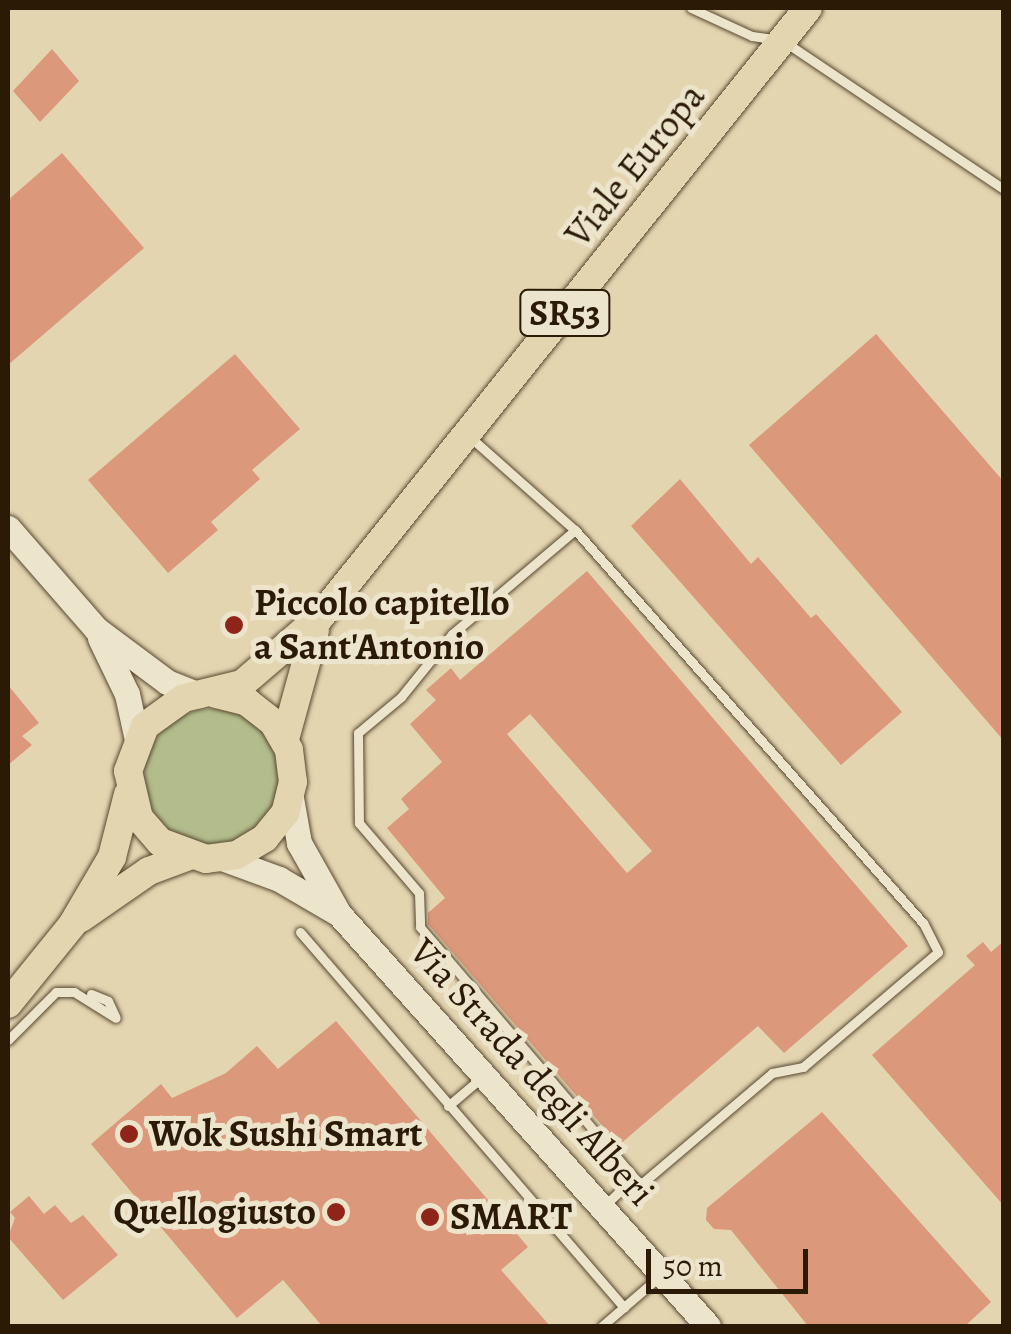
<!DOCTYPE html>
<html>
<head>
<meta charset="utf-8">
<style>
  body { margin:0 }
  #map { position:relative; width:1011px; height:1334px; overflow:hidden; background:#e4d5b1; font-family:Alegreya,serif }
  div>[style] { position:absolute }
  .green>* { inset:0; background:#b3bd8c }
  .round { border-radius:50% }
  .building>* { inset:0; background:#db987b }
  .roads { filter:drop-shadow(0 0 2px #584931) drop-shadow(0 0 2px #584931) }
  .service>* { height:9px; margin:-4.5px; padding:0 4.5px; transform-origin:4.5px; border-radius:4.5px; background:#ede4cc }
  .secondary>* { height:25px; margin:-12.5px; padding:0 12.5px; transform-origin:12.5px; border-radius:12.5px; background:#ede4cc }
  .primary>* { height:28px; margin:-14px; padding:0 14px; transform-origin:14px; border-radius:14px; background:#e4d5b1 }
  .dots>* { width:28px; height:28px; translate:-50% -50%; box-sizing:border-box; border:5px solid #ede4cc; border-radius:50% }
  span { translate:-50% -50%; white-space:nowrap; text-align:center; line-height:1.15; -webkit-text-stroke:10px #ede4cc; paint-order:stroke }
  .shield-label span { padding:2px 8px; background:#ede4cc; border:2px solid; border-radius:8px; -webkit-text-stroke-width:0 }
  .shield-label { font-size:35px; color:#2a1a06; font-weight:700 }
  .street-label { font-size:38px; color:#2a1a06 }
  .poi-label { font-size:38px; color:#2a1a06; font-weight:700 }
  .left { translate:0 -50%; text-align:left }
  .right { translate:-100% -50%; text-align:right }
  .frame { position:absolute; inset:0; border:10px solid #2a1a06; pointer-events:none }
  .scale { position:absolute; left:646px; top:1249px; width:162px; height:45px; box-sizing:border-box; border:5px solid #2a1a06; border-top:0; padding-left:12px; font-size:30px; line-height:35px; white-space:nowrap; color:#2a1a06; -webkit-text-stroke:8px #ede4cc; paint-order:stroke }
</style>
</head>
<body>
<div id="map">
  <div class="green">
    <div class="round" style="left:144px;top:709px;width:136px;height:136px"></div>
  </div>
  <div class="building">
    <div style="clip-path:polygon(52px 49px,79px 81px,40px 122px,13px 91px)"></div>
    <div style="clip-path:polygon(62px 153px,144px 248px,8px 365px,8px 200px)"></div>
    <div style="clip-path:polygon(876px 334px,1004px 482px,1004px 741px,749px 445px)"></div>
    <div style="clip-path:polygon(235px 354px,300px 429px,252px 470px,260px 479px,211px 522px,218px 530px,168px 573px,88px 480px)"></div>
    <div style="clip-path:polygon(680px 479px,751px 564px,758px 557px,811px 618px,816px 614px,902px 712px,841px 765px,631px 526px)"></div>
    <div style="clip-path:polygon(evenodd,587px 571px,908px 946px,784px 1053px,758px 1026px,619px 1145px,428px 924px,428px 913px,445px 898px,387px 828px,409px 809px,401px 799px,442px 762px,410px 724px,436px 700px,426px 690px,451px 668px,460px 680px,587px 571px,530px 714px,652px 851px,627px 873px,507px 734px,530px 714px)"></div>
    <div style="clip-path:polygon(8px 685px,39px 723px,22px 736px,32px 745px,8px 765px)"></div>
    <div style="clip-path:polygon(1004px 941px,1004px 1206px,872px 1055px,975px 965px,966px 956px,983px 942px,991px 952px)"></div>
    <div style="clip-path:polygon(336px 1021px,528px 1247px,501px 1270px,550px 1326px,322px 1326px,283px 1280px,237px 1318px,91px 1144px,161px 1084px,172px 1098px,226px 1073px,257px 1046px,278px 1069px)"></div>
    <div style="clip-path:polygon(822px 1112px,991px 1302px,965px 1326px,808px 1326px,731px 1230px,714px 1229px,706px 1220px,707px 1208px)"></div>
    <div style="clip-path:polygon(29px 1196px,44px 1214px,55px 1205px,71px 1223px,83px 1215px,118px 1255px,63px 1300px,8px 1237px,15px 1218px,10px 1212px)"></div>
  </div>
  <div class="roads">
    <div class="service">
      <div style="left:691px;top:8px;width:67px;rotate:24.7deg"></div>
      <div style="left:752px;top:36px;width:30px;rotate:8deg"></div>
      <div style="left:782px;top:40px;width:267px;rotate:33.9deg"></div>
      <div style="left:469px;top:436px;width:142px;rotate:41.6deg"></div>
      <div style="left:300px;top:932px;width:496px;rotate:49.2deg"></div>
      <div style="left:91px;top:994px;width:18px;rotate:22deg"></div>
      <div style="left:108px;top:1001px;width:17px;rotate:65deg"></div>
      <div style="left:8px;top:1040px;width:68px;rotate:-45deg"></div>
      <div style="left:56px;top:992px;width:18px"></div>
      <div style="left:74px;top:992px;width:49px;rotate:31.8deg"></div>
      <div style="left:448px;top:1106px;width:43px;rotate:-40.3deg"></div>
      <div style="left:606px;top:1204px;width:25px;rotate:-43deg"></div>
      <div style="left:624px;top:1187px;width:16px;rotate:-7deg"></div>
      <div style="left:640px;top:1185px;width:173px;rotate:-40.3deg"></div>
      <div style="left:772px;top:1073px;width:32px;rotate:-11deg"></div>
      <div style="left:803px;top:1067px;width:177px;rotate:-40.4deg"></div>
      <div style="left:938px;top:952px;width:33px;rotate:-117deg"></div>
      <div style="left:923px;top:923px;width:525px;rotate:-131.52deg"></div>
      <div style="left:575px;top:530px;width:161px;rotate:139.8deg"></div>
      <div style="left:452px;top:634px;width:81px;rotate:129deg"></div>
      <div style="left:401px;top:697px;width:56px;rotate:140.1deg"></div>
      <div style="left:358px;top:733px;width:90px;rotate:89.4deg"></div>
      <div style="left:359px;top:823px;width:92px;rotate:49.4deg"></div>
      <div style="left:419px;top:893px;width:34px;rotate:88deg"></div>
      <div style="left:420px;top:927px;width:339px;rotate:49.5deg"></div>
      <div style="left:602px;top:1326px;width:77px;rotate:-40.8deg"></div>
    </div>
    <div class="secondary">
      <div style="left:8px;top:528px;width:134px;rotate:48.9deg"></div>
      <div style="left:96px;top:629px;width:89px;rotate:36.7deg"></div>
      <div style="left:167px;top:682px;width:35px;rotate:22deg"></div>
      <div style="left:100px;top:638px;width:62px;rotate:64.3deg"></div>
      <div style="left:127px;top:694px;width:47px;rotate:77.7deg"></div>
      <div style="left:291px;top:798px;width:46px;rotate:79.9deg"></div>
      <div style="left:299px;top:843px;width:81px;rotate:60.6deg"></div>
      <div style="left:339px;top:914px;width:553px;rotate:48.15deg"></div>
      <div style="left:222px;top:858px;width:61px;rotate:20.2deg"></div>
      <div style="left:279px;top:879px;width:69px;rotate:30.3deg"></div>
    </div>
    <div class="primary">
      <div style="left:216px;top:694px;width:32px;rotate:14deg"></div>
      <div style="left:247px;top:702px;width:33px;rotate:38deg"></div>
      <div style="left:273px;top:722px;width:32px;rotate:60deg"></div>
      <div style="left:289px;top:750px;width:32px;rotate:83deg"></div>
      <div style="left:293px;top:782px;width:32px;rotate:104deg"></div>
      <div style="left:285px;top:813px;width:32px;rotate:129deg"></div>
      <div style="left:265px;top:838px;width:33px;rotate:149deg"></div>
      <div style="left:237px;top:855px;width:31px;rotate:173deg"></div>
      <div style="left:206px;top:859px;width:49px;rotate:-159.7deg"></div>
      <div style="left:160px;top:842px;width:32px;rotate:-131deg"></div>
      <div style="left:139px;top:818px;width:48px;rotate:-103.2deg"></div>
      <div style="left:128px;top:771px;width:48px;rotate:-69.3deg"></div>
      <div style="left:145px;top:726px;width:48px;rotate:-35.7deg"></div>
      <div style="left:184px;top:698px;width:60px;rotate:-13.6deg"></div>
      <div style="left:242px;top:684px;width:103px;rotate:-40.7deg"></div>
      <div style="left:320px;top:617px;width:780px;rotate:-51.29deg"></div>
      <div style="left:285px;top:739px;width:113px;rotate:-74.6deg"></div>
      <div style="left:81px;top:918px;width:83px;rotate:-34.7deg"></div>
      <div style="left:149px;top:871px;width:43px;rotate:-20.6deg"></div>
      <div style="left:8px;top:1004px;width:102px;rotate:-51deg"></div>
      <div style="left:72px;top:925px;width:79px;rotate:-59.5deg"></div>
      <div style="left:112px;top:857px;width:65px;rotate:-75.7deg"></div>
    </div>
  </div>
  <div class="dots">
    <div style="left:234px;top:625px;background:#8f2418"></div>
    <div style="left:129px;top:1134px;background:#8f2418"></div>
    <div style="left:336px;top:1212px;background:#8f2418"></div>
    <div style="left:430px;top:1217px;background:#8f2418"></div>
  </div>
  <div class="shield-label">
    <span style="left:565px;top:313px">SR53</span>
  </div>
  <div class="street-label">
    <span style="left:635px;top:165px;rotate:-51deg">Viale Europa</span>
    <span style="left:532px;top:1072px;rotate:48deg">Via Strada degli Alberi</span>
  </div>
  <div class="poi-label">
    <span class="left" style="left:254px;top:625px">Piccolo capitello<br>a Sant'Antonio</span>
    <span class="left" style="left:149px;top:1134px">Wok Sushi Smart</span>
    <span class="right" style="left:316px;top:1212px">Quellogiusto</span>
    <span class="left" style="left:450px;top:1217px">SMART</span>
  </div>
  <div class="frame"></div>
  <div class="scale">50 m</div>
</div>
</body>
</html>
